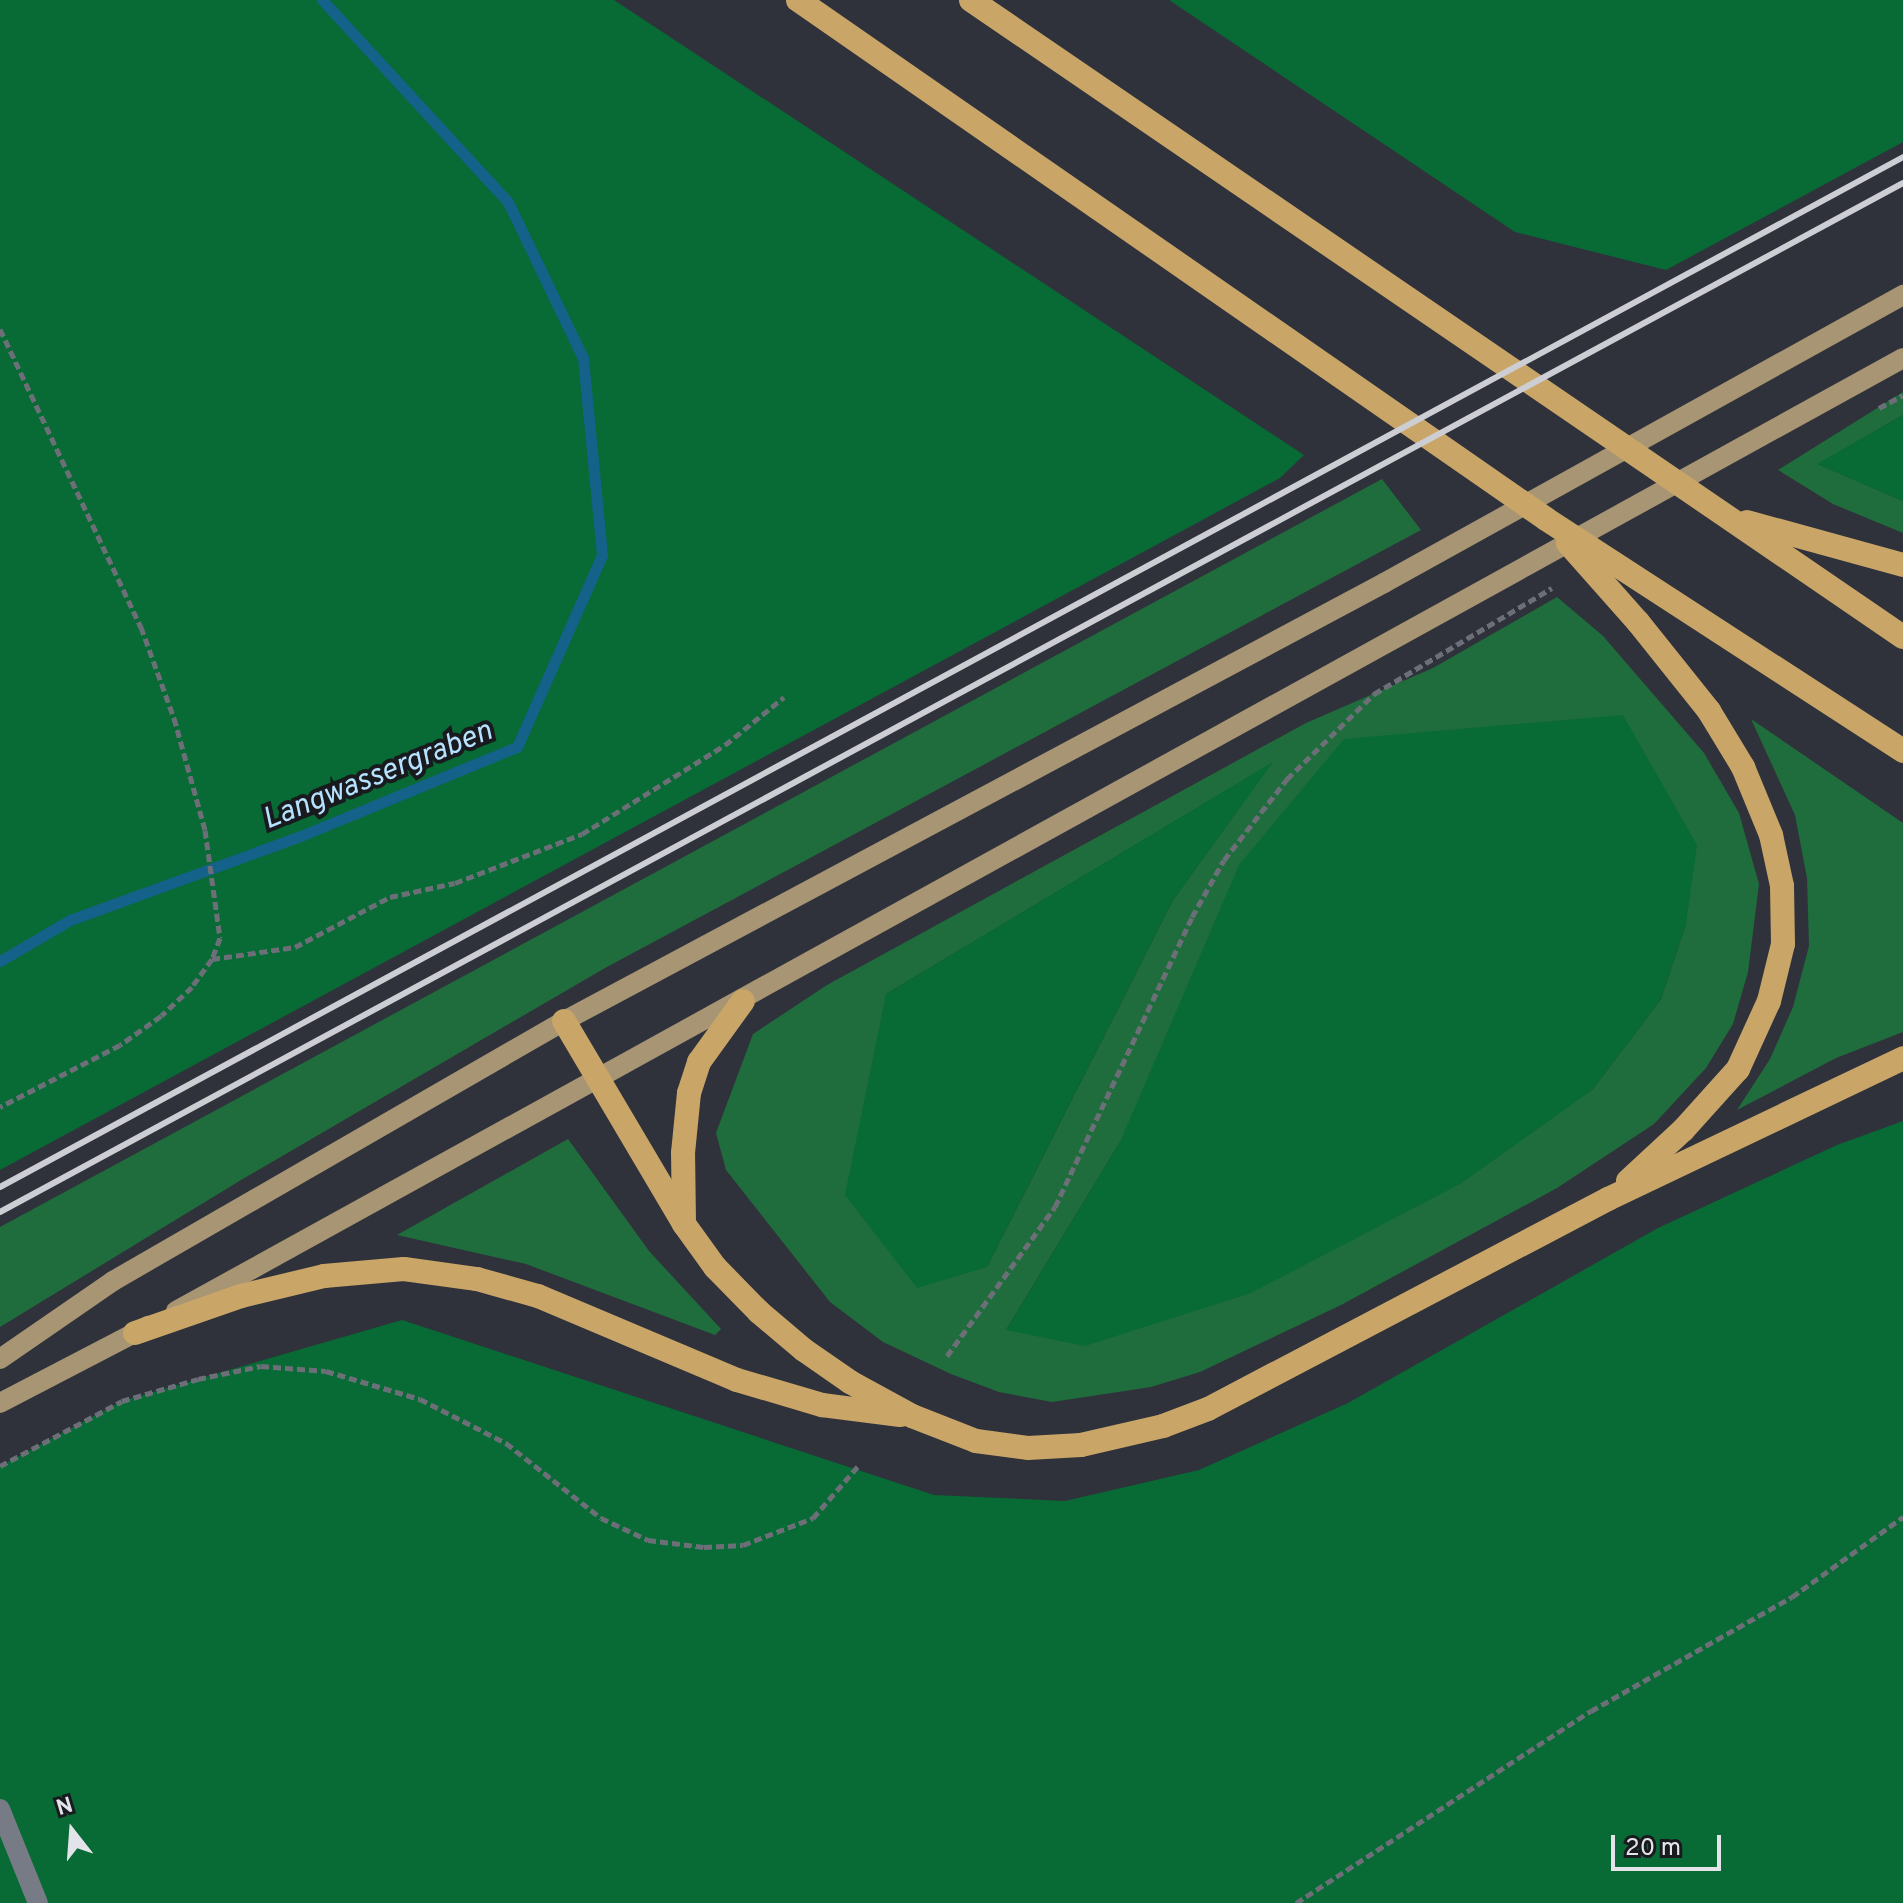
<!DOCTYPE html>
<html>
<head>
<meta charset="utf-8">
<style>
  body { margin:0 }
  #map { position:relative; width:1903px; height:1903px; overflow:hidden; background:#2f323b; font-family:Overpass,sans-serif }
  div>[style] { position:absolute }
  .green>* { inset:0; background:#1f6d3c }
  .forest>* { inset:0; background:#086a34 }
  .stream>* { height:11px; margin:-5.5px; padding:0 5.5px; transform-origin:5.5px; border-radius:5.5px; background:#14628a }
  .path>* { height:5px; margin-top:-2.5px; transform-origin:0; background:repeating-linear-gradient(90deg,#6c6f77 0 8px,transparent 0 12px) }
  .minor>* { height:20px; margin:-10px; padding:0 10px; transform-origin:10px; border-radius:10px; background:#777b85 }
  .major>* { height:20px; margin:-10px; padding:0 10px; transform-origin:10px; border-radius:10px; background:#a89574 }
  .highway>* { height:24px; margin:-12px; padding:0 12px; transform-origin:12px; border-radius:12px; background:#c9a668 }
  .rail>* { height:6px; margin:-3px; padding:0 3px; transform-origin:3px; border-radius:3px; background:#ccced4 }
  span { translate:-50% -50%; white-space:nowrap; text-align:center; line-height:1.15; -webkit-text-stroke:8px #181a1e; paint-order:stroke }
  .water-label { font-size:30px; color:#b7e2ff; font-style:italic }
  .north { position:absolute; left:32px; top:1791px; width:80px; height:80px; -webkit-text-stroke:6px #181a1e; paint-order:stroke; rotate:343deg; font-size:22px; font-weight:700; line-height:32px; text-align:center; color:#e2e4ea }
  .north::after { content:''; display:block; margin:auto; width:28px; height:36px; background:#e2e4ea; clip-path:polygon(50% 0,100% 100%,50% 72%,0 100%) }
  .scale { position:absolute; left:1611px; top:1835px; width:110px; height:36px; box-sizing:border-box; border:4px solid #e2e4ea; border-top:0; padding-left:10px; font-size:24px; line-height:28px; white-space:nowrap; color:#e2e4ea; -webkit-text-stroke:6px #181a1e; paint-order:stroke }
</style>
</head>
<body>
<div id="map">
  <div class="green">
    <div style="clip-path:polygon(1903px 392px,1903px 415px,1818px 464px,1903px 501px,1903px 533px,1833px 504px,1778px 470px)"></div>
    <div style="clip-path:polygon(1382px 479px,1421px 530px,605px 968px,241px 1180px,0 1327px,0 1227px)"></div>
    <div style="clip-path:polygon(evenodd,1557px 597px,1603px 636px,1704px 753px,1739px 813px,1759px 884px,1748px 972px,1733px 1024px,1706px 1068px,1654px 1124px,1557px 1188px,1341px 1305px,1200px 1372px,1151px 1387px,1052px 1402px,999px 1392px,951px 1374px,883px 1342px,830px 1302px,726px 1170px,716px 1133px,753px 1034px,827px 985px,1306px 723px,1433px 668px,1557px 597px,1271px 764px,1173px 900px,987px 1267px,886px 994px,1271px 764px,1557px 597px,1686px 924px,1661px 999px,1592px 1090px,1006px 1330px,1120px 1142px,1686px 924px)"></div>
    <div style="clip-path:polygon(1751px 719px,1903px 823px,1903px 1032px,1836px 1058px,1737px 1110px,1770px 1059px,1793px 1007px,1809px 946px,1807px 878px,1795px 815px)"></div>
    <div style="clip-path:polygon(568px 1139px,649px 1251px,721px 1329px,715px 1335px,526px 1264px,397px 1235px)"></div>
  </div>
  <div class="forest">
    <div style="clip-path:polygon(0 0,614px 0,1304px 455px,1280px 478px,0 1170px)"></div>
    <div style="clip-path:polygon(1169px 0,1903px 0,1903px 142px,1666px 270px,1515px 232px)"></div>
    <div style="clip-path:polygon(1903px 415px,1903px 501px,1817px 464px)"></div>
    <div style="clip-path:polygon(1623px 715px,1697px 845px,1686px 924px,1661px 999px,1592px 1090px,1460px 1184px,1251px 1293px,1085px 1346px,1006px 1330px,1120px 1142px,1239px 865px,1344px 739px)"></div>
    <div style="clip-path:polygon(1273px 762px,1173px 900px,987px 1267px,917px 1288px,845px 1195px,886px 994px)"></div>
    <div style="clip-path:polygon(1903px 1121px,1903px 1903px,0 1903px,0 1466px,122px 1401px,402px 1320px,934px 1495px,1065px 1501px,1199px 1470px,1348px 1403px,1658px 1228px,1837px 1145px)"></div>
  </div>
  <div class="stream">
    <div style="left:0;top:961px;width:81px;rotate:-30.4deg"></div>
    <div style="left:70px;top:920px;width:248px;rotate:-20deg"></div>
    <div style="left:303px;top:835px;width:231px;rotate:-22.4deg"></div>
    <div style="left:517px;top:747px;width:210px;rotate:-66.1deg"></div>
    <div style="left:602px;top:555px;width:198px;rotate:-95.5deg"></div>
    <div style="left:583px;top:358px;width:173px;rotate:-115.7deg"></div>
    <div style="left:508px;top:202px;width:275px;rotate:-132.6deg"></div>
  </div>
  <div class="path">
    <div style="left:0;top:329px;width:330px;rotate:64.7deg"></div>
    <div style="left:141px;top:627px;width:97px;rotate:70.1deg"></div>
    <div style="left:174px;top:718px;width:116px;rotate:74.5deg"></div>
    <div style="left:205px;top:830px;width:109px;rotate:82.1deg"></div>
    <div style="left:220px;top:938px;width:22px;rotate:111deg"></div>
    <div style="left:212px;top:959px;width:34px;rotate:126deg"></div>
    <div style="left:192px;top:987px;width:42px;rotate:136.9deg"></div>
    <div style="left:161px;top:1016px;width:50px;rotate:144.7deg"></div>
    <div style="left:120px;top:1045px;width:135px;rotate:152.7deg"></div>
    <div style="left:1879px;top:408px;width:27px;rotate:-28deg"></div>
    <div style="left:212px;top:959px;width:84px;rotate:-8.2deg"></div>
    <div style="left:295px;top:947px;width:107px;rotate:-27.8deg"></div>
    <div style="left:390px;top:897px;width:66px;rotate:-12.2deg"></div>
    <div style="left:455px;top:883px;width:136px;rotate:-21.1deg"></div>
    <div style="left:582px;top:834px;width:168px;rotate:-31.9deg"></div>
    <div style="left:725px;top:745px;width:76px;rotate:-39.1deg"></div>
    <div style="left:947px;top:1356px;width:184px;rotate:-54.1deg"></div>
    <div style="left:1055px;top:1207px;width:321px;rotate:-64.7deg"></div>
    <div style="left:1192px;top:917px;width:65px;rotate:-60.7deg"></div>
    <div style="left:1224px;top:860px;width:103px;rotate:-52.1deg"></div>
    <div style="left:1287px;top:779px;width:122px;rotate:-44.3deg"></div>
    <div style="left:1374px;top:694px;width:207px;rotate:-30.8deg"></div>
    <div style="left:0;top:1466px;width:138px;rotate:-28deg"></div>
    <div style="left:122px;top:1401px;width:79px;rotate:-16.1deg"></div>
    <div style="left:198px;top:1379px;width:64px;rotate:-11.7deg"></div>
    <div style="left:261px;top:1366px;width:65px;rotate:4.4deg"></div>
    <div style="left:326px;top:1371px;width:98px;rotate:16.6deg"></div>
    <div style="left:420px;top:1399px;width:97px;rotate:27.1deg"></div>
    <div style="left:506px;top:1443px;width:121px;rotate:38.3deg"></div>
    <div style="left:601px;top:1518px;width:52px;rotate:25.1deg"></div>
    <div style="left:648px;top:1540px;width:56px;rotate:7.1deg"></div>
    <div style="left:704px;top:1547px;width:39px;rotate:-3deg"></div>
    <div style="left:743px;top:1545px;width:75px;rotate:-21.1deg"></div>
    <div style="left:813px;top:1518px;width:69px;rotate:-49.1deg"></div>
    <div style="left:1296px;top:1903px;width:352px;rotate:-33.1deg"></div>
    <div style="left:1591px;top:1711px;width:231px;rotate:-29.6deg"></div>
    <div style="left:1792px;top:1597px;width:137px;rotate:-35.8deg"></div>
  </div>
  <div class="minor">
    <div style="left:0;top:1809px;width:101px;rotate:68deg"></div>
  </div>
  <div class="major">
    <div style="left:176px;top:1311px;width:1972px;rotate:-28.89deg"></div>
    <div style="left:0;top:1359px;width:137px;rotate:-34.6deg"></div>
    <div style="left:113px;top:1281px;width:521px;rotate:-29.96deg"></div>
    <div style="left:564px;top:1021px;width:930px;rotate:-28.11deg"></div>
    <div style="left:1384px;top:583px;width:594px;rotate:-29.03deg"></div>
    <div style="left:0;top:1403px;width:167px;rotate:-27.5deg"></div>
  </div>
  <div class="highway">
    <div style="left:798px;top:0;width:910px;rotate:34.75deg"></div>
    <div style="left:1546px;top:519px;width:426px;rotate:33deg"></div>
    <div style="left:971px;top:0;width:1129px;rotate:34.35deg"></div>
    <div style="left:1747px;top:522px;width:162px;rotate:15.4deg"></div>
    <div style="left:1568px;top:543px;width:106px;rotate:48.5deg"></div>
    <div style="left:1638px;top:622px;width:114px;rotate:51.4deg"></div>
    <div style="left:1709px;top:711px;width:66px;rotate:58.7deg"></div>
    <div style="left:1743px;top:767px;width:74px;rotate:67.6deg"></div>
    <div style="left:1771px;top:835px;width:52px;rotate:77.8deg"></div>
    <div style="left:1782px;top:886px;width:58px;rotate:89deg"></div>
    <div style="left:1783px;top:944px;width:59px;rotate:103.8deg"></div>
    <div style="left:1769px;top:1001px;width:75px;rotate:114.5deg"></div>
    <div style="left:1738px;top:1069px;width:82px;rotate:132deg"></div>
    <div style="left:1683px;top:1130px;width:75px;rotate:137.2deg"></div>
    <div style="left:564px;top:1021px;width:236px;rotate:59.4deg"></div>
    <div style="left:684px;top:1224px;width:53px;rotate:54.2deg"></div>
    <div style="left:715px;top:1267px;width:63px;rotate:45.6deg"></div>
    <div style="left:759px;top:1312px;width:59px;rotate:40.2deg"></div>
    <div style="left:804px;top:1350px;width:56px;rotate:34.8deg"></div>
    <div style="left:850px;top:1382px;width:71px;rotate:28.7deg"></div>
    <div style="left:912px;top:1416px;width:69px;rotate:21.3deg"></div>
    <div style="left:976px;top:1441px;width:52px;rotate:7.7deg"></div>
    <div style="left:1028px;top:1448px;width:53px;rotate:-3.2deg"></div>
    <div style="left:1081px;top:1445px;width:84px;rotate:-13deg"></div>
    <div style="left:1163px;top:1426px;width:48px;rotate:-20.7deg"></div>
    <div style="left:1208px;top:1409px;width:452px;rotate:-27.7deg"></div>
    <div style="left:1608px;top:1199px;width:327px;rotate:-25.5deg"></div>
    <div style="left:684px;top:1222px;width:69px;rotate:-90.8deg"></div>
    <div style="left:683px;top:1153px;width:60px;rotate:-84.3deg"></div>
    <div style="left:689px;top:1093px;width:33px;rotate:-72deg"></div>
    <div style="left:699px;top:1062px;width:75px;rotate:-54.2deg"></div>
    <div style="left:135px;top:1333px;width:112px;rotate:-19.2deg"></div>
    <div style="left:241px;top:1296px;width:85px;rotate:-13.5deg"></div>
    <div style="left:324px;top:1276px;width:80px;rotate:-5deg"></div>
    <div style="left:404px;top:1269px;width:74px;rotate:7.8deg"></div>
    <div style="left:477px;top:1279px;width:63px;rotate:15.6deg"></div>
    <div style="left:538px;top:1296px;width:216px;rotate:22.9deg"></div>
    <div style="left:737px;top:1380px;width:89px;rotate:16.4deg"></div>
    <div style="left:822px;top:1405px;width:79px;rotate:7.3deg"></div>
  </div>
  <div class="rail">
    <div style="left:0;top:1187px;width:2164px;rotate:-28.42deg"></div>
    <div style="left:0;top:1212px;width:2163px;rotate:-28.4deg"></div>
  </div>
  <div class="water-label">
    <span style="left:378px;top:777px;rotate:-22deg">Langwassergraben</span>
  </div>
  <div class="north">N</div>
  <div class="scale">20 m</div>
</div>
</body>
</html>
